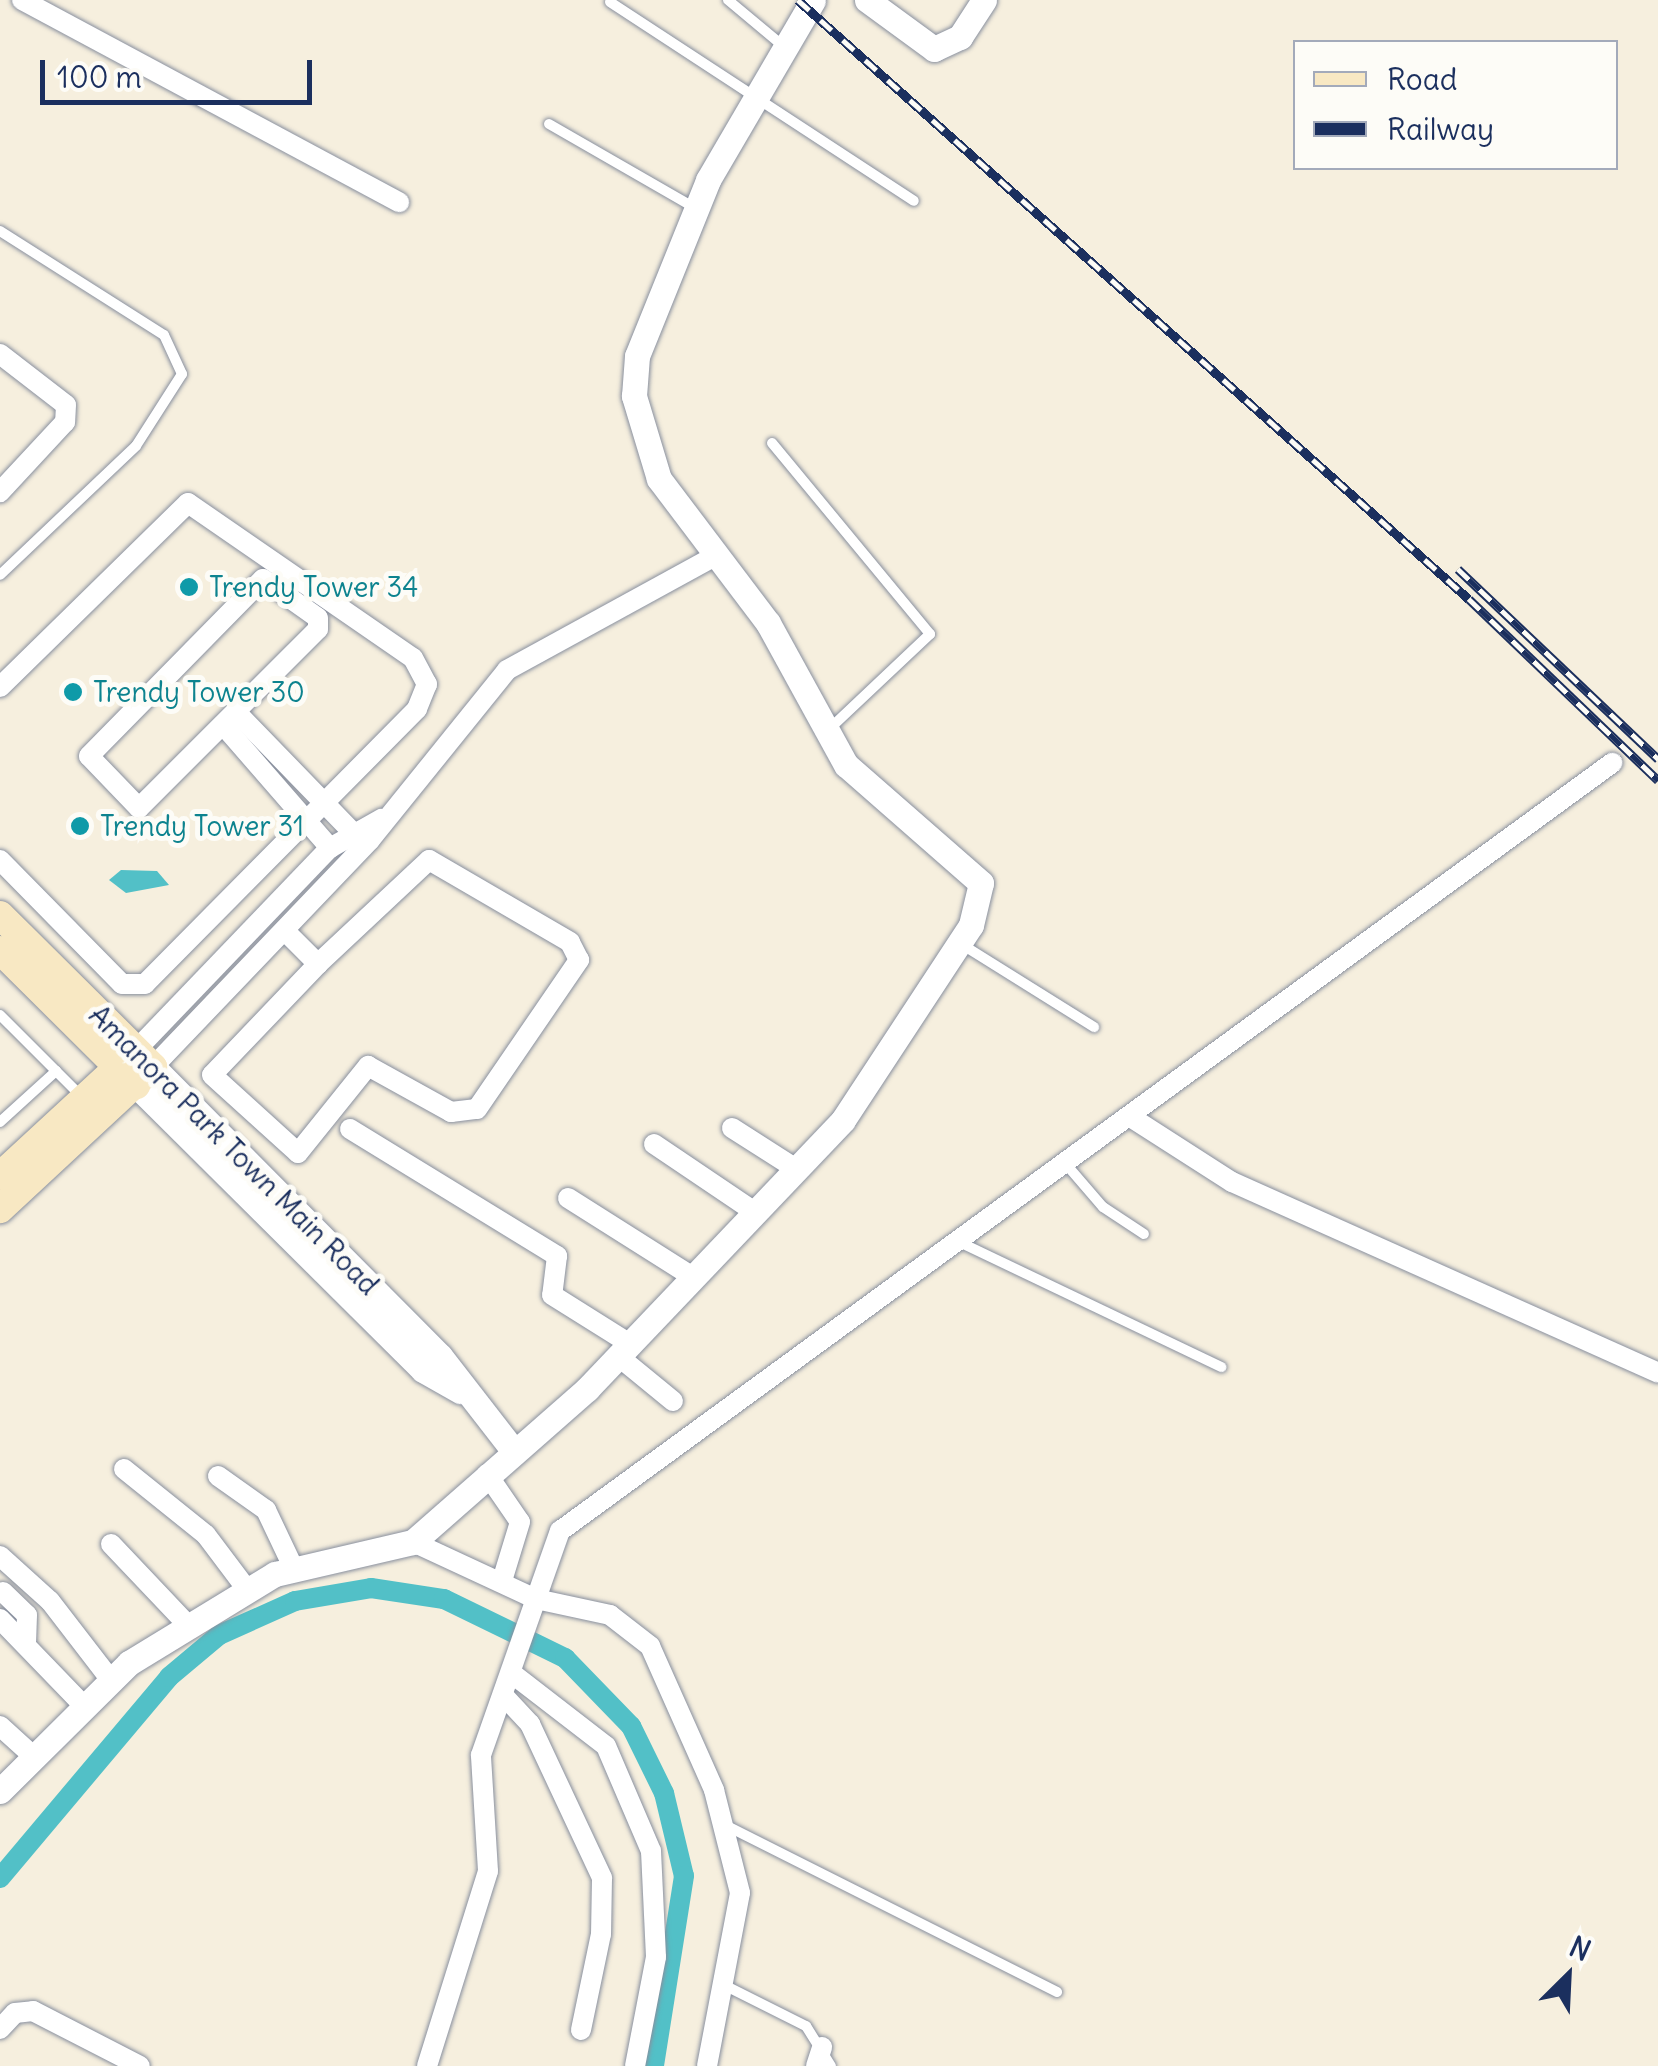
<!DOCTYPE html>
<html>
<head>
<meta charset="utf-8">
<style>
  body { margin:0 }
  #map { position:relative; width:1658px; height:2066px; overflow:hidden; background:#f6efde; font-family:Delius,sans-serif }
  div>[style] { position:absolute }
  .water>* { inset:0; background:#52c0c7 }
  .canal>* { height:20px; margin:-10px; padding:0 10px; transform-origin:10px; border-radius:10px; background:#52c0c7 }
  .roads { filter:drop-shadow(0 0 2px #888f9e) drop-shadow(0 0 2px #888f9e) }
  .service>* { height:10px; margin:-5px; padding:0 5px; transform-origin:5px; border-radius:5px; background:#fff }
  .minor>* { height:20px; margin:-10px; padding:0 10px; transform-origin:10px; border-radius:10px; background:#fff }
  .tertiary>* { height:25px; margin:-12.5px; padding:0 12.5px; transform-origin:12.5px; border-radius:12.5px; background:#fff }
  .secondary>* { height:28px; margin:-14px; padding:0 14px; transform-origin:14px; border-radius:14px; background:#f8e8c3 }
  .rail>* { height:9px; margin-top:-4.5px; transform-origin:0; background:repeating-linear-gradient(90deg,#fdfcf7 0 15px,#1b2f5e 0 30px); box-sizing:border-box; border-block:2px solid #1b2f5e }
  .dots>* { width:28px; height:28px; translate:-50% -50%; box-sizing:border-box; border:5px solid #fdfcf7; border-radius:50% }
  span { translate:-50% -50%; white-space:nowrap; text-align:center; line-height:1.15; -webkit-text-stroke:10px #fdfcf7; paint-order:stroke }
  .culture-label { font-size:28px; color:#0d838f }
  .left { translate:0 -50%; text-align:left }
  .street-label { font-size:28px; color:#1b2f5e }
  .legend { position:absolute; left:1293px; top:40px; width:325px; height:130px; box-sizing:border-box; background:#fdfcf7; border:2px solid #a3aaba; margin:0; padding:12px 18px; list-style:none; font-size:30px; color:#1b2f5e }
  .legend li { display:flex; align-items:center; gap:20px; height:50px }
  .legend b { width:50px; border:2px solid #a3aaba }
  .north { position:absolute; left:1518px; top:1926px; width:100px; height:100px; -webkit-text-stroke:8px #fdfcf7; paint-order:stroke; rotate:24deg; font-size:28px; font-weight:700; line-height:40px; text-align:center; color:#1b2f5e }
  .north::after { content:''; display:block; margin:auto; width:35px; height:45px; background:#1b2f5e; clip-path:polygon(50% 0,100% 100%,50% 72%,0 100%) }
  .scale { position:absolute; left:40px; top:60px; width:272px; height:45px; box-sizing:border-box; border:5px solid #1b2f5e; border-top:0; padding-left:12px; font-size:30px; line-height:35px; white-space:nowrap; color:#1b2f5e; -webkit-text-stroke:8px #fdfcf7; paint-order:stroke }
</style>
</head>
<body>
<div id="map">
  <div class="water">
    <div style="clip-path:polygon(121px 870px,157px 871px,169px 885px,126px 893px,109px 880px)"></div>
  </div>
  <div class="canal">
    <div style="left:0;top:1878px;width:263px;rotate:-49.9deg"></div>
    <div style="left:169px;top:1677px;width:65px;rotate:-40deg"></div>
    <div style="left:219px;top:1635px;width:83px;rotate:-24.1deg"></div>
    <div style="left:295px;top:1601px;width:77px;rotate:-9.7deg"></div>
    <div style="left:371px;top:1588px;width:74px;rotate:8.6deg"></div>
    <div style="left:444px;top:1599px;width:135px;rotate:26deg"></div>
    <div style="left:565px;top:1658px;width:95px;rotate:45.9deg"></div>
    <div style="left:631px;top:1726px;width:75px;rotate:63.8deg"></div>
    <div style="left:664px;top:1793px;width:85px;rotate:76.5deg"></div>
    <div style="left:684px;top:1876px;width:192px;rotate:99deg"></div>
  </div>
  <div class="roads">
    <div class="service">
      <div style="left:728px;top:0;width:70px;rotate:39.8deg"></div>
      <div style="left:610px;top:2px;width:363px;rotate:33.2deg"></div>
      <div style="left:549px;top:124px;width:168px;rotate:29.9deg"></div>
      <div style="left:0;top:231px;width:194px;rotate:32.4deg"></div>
      <div style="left:164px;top:335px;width:43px;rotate:65.2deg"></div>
      <div style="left:182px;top:374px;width:85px;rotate:122.6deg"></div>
      <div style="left:136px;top:446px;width:187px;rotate:136.5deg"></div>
      <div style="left:772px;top:443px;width:248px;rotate:50.4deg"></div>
      <div style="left:930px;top:634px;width:140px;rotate:136.7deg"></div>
      <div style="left:961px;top:944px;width:157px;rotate:32deg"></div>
      <div style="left:0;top:1015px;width:115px;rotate:45deg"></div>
      <div style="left:0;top:1122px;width:76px;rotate:-42.3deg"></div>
      <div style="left:1065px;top:1163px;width:58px;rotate:49.2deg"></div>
      <div style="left:1103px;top:1207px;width:49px;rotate:33.4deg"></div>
      <div style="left:957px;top:1241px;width:293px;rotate:25.5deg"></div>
      <div style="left:723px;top:1824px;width:374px;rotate:26.7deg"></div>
      <div style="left:724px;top:1985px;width:92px;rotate:26.6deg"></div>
      <div style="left:806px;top:2026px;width:47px;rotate:58deg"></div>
    </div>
    <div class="minor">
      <div style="left:22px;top:0;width:428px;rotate:28.2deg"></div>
      <div style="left:0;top:354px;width:83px;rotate:37.7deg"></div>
      <div style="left:66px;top:405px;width:17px;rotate:93deg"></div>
      <div style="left:65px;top:422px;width:96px;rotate:132.9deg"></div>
      <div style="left:263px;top:579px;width:67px;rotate:35.3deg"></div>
      <div style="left:318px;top:618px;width:11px;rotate:90deg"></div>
      <div style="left:318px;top:629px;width:253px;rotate:135deg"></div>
      <div style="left:139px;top:808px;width:72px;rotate:-133.9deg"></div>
      <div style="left:89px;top:756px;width:248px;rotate:-45.5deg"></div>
      <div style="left:0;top:687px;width:263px;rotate:-44.4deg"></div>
      <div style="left:188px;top:503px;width:273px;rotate:34.6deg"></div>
      <div style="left:413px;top:658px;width:30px;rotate:62deg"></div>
      <div style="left:427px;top:684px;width:27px;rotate:112deg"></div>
      <div style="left:417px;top:709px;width:387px;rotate:134.7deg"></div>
      <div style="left:145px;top:984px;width:23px;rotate:180deg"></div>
      <div style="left:122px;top:984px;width:174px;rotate:-134.5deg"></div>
      <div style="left:237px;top:713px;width:173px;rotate:45.9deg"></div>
      <div style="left:224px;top:726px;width:162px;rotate:49deg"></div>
      <div style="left:287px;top:933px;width:44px;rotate:45deg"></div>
      <div style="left:318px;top:964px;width:153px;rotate:133.7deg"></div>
      <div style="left:212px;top:1075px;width:116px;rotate:42.2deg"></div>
      <div style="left:298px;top:1153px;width:112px;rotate:-51.2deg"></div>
      <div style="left:368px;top:1066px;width:95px;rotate:29deg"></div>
      <div style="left:451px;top:1112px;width:26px;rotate:-7deg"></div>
      <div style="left:477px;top:1109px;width:181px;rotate:-55.6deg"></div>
      <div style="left:579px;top:960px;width:20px;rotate:-117deg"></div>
      <div style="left:570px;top:942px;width:163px;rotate:-149.8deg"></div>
      <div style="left:429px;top:860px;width:152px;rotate:136.9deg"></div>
      <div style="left:136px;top:1050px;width:280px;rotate:-46.2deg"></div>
      <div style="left:330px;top:848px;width:59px;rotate:-29.6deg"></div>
      <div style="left:153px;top:1067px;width:314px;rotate:-46.3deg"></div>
      <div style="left:370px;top:840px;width:218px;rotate:-51.1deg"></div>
      <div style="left:507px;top:670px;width:235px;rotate:-28.7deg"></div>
      <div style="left:1129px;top:1116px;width:122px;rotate:32.7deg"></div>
      <div style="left:1232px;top:1182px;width:467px;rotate:24.1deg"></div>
      <div style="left:732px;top:1128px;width:76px;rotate:32.6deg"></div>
      <div style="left:350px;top:1129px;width:243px;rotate:31.5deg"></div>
      <div style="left:557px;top:1256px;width:39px;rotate:97deg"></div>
      <div style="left:552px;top:1295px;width:92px;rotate:32.1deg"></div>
      <div style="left:654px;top:1144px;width:122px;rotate:34deg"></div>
      <div style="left:568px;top:1198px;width:148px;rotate:32.3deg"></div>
      <div style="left:618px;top:1356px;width:71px;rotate:39.3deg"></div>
      <div style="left:124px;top:1469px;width:105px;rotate:38.8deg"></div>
      <div style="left:206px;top:1535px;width:66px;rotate:53deg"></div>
      <div style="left:487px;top:1474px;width:58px;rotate:55.5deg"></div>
      <div style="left:520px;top:1522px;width:62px;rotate:107deg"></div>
      <div style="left:218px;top:1476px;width:59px;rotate:35.3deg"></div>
      <div style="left:266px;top:1510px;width:65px;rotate:64.6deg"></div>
      <div style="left:413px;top:1542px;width:136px;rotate:24.9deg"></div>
      <div style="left:536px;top:1599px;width:76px;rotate:12.2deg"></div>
      <div style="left:610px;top:1615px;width:51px;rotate:37.8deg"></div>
      <div style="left:650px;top:1646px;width:158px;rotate:66deg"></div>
      <div style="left:714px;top:1790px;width:106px;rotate:75.8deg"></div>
      <div style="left:740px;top:1893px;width:176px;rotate:100.8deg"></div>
      <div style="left:111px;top:1544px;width:110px;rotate:46.5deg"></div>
      <div style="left:0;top:1556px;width:67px;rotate:42deg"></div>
      <div style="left:50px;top:1601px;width:98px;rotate:52.4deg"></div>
      <div style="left:3px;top:1592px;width:33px;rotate:44deg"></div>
      <div style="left:27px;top:1615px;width:26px;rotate:92deg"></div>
      <div style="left:0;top:1619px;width:118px;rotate:46deg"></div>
      <div style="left:514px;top:1675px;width:116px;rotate:37.7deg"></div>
      <div style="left:606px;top:1746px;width:114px;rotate:66.8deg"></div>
      <div style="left:651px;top:1851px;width:106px;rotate:87.3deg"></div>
      <div style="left:656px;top:1957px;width:111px;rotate:100.9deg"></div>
      <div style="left:503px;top:1695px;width:40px;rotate:47deg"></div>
      <div style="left:530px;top:1724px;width:170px;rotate:64.9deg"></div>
      <div style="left:602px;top:1878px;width:56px;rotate:91deg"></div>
      <div style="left:601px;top:1934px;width:98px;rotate:101.8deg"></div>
      <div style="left:0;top:1726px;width:43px;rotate:42.2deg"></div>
      <div style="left:0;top:2029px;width:22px;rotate:-47deg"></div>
      <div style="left:15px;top:2013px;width:18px;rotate:-6deg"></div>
      <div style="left:33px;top:2011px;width:120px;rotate:27.2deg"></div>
      <div style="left:427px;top:2066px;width:204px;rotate:-72.6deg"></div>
      <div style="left:488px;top:1871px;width:116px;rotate:-93.5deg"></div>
      <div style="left:481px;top:1755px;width:238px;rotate:-70.6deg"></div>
      <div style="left:560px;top:1531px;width:1303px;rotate:-36.13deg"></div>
      <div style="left:816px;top:2066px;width:20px;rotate:-72deg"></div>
    </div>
    <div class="tertiary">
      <div style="left:867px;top:0;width:83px;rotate:36.2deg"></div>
      <div style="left:934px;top:49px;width:29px;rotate:-25deg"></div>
      <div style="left:960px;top:37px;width:44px;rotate:-57deg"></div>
      <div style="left:153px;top:1067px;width:407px;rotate:45.2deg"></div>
      <div style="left:440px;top:1356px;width:119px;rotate:52.2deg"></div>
      <div style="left:136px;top:1085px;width:404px;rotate:44.8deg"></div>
      <div style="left:423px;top:1370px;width:43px;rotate:29.6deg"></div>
      <div style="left:0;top:1791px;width:182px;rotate:-44.8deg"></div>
      <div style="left:129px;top:1663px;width:171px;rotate:-31.4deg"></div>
      <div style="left:275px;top:1574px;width:142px;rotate:-13.1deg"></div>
      <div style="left:413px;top:1542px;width:232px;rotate:-41.3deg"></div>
      <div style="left:587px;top:1389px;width:371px;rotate:-46.4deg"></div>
      <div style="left:843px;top:1120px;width:233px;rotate:-56.7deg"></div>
      <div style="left:971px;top:925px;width:43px;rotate:-76.6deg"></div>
      <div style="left:981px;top:883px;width:179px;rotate:-138.8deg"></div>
      <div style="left:846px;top:765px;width:162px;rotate:-118.8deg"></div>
      <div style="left:768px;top:623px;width:181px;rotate:-127.1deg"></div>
      <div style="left:659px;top:479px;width:87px;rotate:-106.8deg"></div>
      <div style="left:634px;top:396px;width:40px;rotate:-85.7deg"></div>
      <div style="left:637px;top:356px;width:190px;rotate:-68deg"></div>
      <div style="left:708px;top:180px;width:208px;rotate:-59.7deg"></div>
    </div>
    <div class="secondary">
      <div style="left:0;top:915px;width:216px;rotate:44.8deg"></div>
      <div style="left:153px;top:1067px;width:209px;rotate:137.1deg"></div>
      <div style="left:0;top:950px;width:192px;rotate:44.8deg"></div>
      <div style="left:0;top:1176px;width:178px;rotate:-42.7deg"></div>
    </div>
  </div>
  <div class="rail">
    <div style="left:798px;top:0;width:899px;rotate:41.76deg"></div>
    <div style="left:1469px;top:599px;width:262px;rotate:43.8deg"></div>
    <div style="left:1458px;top:569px;width:276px;rotate:43.5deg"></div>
  </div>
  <div class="dots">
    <div style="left:189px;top:587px;background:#0f9aa8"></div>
    <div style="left:73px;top:692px;background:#0f9aa8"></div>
    <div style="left:80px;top:826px;background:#0f9aa8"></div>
  </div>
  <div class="culture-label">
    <span class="left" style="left:209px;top:587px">Trendy Tower 34</span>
    <span class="left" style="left:93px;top:692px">Trendy Tower 30</span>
    <span class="left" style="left:100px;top:826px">Trendy Tower 31</span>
  </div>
  <div class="street-label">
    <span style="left:234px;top:1150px;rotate:45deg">Amanora Park Town Main Road</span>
  </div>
  <ul class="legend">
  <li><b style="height:12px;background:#f8e8c3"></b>Road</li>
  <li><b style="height:12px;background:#1b2f5e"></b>Railway</li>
  </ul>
  <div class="north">N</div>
  <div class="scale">100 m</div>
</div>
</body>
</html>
